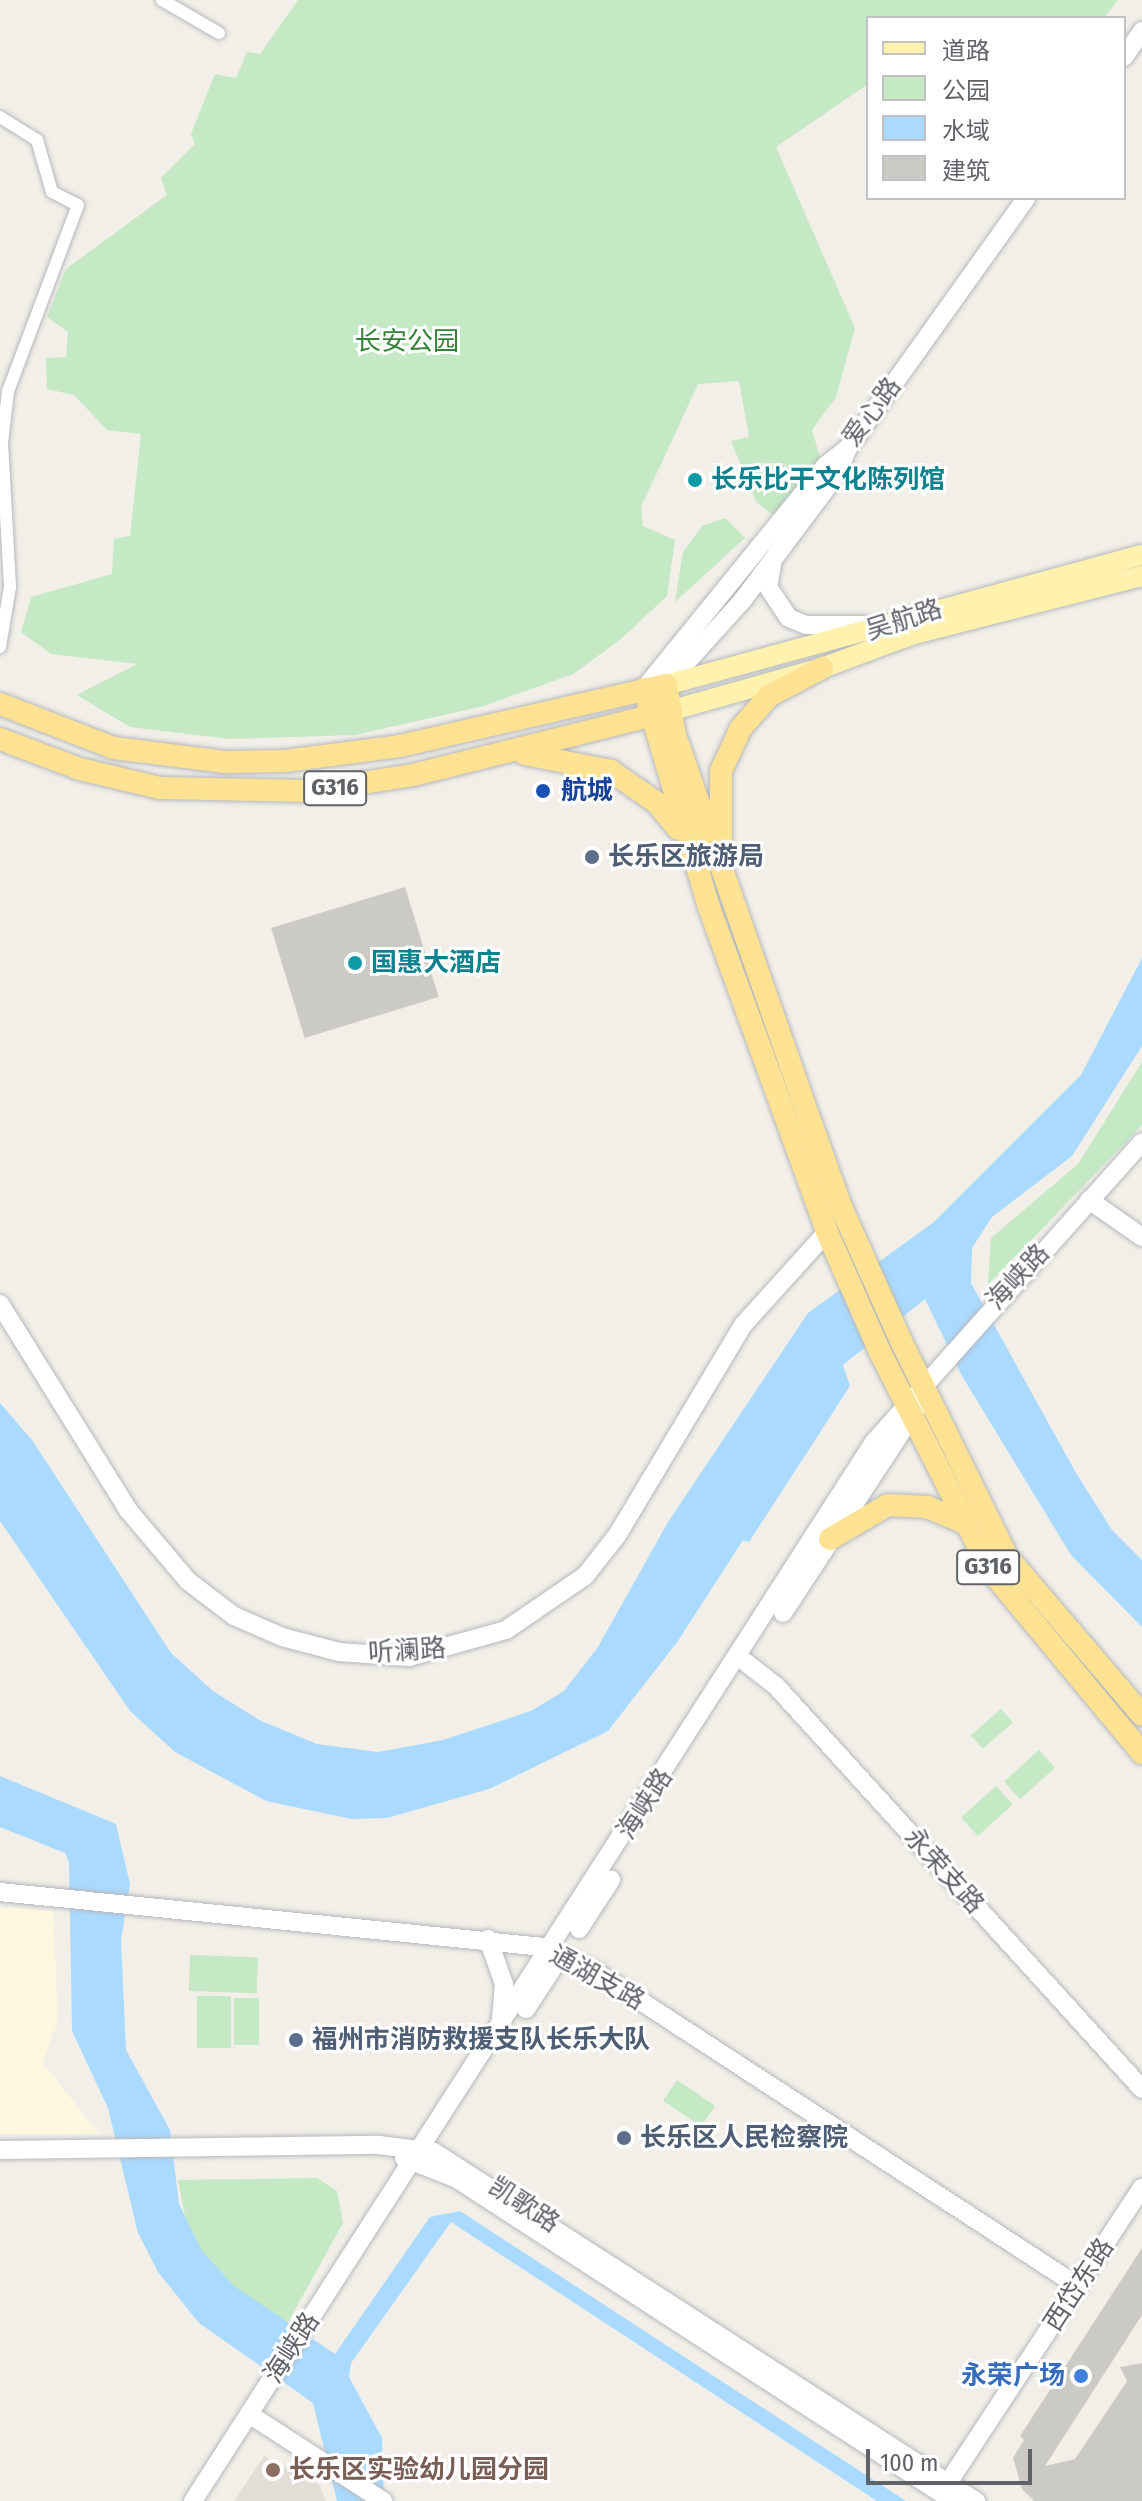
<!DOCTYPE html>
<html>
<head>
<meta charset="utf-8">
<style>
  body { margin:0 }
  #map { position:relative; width:1142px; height:2501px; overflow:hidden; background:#f1efe8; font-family:"Fira Sans Condensed","Noto Sans SC",sans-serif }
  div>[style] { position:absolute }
  .commercial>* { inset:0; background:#fef7e0 }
  .education>* { inset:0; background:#e1ded6 }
  .green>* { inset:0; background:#c5e8c5; transform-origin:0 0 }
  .water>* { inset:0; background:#aadaff }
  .building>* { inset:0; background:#cccac5; transform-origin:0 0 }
  .roads { filter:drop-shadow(0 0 2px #b5b8bc) drop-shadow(0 0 2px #b5b8bc) }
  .street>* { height:12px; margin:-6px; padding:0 6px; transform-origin:6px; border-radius:6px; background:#fff }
  .secondary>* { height:18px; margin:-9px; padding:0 9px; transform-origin:9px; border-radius:9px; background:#fff }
  .primary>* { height:20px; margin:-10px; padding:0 10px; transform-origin:10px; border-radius:10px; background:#fff2af }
  .highway>* { height:22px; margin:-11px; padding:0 11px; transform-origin:11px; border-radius:11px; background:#fde293 }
  .dots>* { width:22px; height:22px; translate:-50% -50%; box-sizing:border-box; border:4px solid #fff; border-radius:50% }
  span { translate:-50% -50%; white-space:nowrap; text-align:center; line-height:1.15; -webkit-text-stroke:6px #fff; paint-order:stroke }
  .shield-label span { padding:2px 6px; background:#fff; border:2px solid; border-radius:6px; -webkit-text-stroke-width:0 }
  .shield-label { font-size:24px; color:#5f6368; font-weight:700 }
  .park-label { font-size:26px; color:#348238 }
  .street-label { font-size:26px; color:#5f6368 }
  .culture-label { font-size:26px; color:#0d838f; font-weight:700 }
  .left { translate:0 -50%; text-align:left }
  .transit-label { font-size:26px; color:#164399; font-weight:700 }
  .service-label { font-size:26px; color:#4e5e75; font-weight:700 }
  .shop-label { font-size:26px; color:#366cbe; font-weight:700 }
  .right { translate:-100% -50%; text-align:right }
  .education-label { font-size:26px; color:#785e54; font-weight:700 }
  .legend { position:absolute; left:866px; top:16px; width:260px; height:184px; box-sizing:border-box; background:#fff; border:2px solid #bfc1c3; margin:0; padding:10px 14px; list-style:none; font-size:24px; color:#5f6368 }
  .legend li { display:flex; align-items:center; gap:16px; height:40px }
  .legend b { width:40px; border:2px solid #bfc1c3 }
  .scale { position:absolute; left:866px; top:2449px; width:166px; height:36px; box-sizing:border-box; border:4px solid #5f6368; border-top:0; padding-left:10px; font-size:24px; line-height:28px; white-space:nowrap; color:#5f6368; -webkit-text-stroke:6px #fff; paint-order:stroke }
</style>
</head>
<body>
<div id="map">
  <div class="commercial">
    <div style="clip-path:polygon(0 1907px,53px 1911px,58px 2021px,43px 2063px,99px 2134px,0 2134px)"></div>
  </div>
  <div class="education">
    <div style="clip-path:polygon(264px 2456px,319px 2484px,326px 2501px,234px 2501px)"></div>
  </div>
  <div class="green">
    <div style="clip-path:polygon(298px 0,1118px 0,1104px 18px,868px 18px,868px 84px,776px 147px,855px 328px,836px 397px,812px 430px,820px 457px,776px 517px,756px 502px,731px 441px,749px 437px,739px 381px,698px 384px,641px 507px,643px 526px,675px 540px,667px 596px,621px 639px,573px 674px,484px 706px,355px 735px,230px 739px,130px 727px,77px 695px,137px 664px,51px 654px,21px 632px,31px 597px,112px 574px,114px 539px,130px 536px,141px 434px,107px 430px,74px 395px,47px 389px,46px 358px,66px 357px,68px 332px,47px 317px,66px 269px,167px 195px,161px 178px,195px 144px,191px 134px,215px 74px,236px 78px,247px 52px,260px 54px)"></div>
    <div style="clip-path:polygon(725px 518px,745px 538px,675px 602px,683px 552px,702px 526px)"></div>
    <div style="clip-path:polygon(1142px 1062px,1142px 1125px,988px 1285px,991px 1238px,1078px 1164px)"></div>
    <div style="left:1001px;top:1709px;width:18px;height:40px;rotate:49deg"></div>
    <div style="left:1039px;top:1750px;width:24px;height:47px;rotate:48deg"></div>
    <div style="left:996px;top:1786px;width:25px;height:47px;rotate:48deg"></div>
    <div style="left:190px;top:1955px;width:68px;height:36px;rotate:2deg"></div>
    <div style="left:197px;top:1996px;width:34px;height:52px"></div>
    <div style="left:259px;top:1998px;width:47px;height:25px;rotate:90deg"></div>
    <div style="left:677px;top:2080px;width:46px;height:25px;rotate:34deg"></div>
    <div style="clip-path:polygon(317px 2178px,337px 2191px,343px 2223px,285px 2328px,247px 2307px,189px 2236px,178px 2180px)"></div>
  </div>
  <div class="water">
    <div style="clip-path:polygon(1142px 958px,1142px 1046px,1072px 1156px,992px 1217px,972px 1248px,971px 1283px,1076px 1473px,1112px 1530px,1142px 1560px,1142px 1627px,1071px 1555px,962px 1376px,925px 1299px,843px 1365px,850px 1386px,749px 1542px,743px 1540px,678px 1641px,608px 1731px,489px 1789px,387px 1818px,352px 1819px,266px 1801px,175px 1752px,130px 1711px,0 1521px,0 1403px,32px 1440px,171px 1653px,213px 1691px,259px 1720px,317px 1744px,378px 1752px,443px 1740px,531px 1711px,564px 1691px,598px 1647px,668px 1522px,808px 1313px,934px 1222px,1081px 1075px)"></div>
    <div style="clip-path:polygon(0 1776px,116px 1824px,130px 1884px,121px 1940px,126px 2050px,170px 2130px,179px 2204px,202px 2251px,234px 2286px,335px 2354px,430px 2217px,460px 2211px,906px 2501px,877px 2501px,451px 2222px,351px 2363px,349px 2377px,382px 2438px,384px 2501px,337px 2501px,313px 2403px,199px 2323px,158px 2272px,138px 2233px,108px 2108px,72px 2031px,69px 1862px,65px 1853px,0 1827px)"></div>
  </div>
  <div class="building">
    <div style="left:405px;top:887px;width:115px;height:140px;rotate:73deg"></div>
    <div style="clip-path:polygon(1142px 2248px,1142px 2315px,1045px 2466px,1075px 2459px,1127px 2381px,1120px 2367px,1142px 2363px,1142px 2501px,1034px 2501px,1022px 2489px,1013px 2458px,1024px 2440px,1020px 2436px)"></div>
  </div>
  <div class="roads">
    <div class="street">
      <div style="left:162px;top:0;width:66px;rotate:30.1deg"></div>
      <div style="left:0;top:117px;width:44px;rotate:31.9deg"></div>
      <div style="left:37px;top:140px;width:54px;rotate:73.9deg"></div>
      <div style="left:52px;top:192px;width:29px;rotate:27deg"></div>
      <div style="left:78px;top:205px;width:199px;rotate:110.6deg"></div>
      <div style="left:8px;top:391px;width:52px;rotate:96.6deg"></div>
      <div style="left:2px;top:443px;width:144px;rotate:86.8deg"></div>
      <div style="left:10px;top:587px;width:61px;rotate:99.5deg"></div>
    </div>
    <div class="secondary">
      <div style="left:1124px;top:57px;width:32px;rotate:-55deg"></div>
      <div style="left:772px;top:565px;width:22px;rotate:100deg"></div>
      <div style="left:768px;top:587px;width:37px;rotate:56deg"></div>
      <div style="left:789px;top:618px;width:18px;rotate:22deg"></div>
      <div style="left:806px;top:625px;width:59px"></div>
      <div style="left:666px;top:685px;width:113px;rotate:-47.9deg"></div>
      <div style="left:742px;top:601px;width:159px;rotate:-53.2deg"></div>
      <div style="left:837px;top:474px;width:26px;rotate:-67deg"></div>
      <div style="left:644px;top:689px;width:287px;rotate:-50.9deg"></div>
      <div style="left:825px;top:466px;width:29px;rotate:-38deg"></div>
      <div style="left:848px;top:448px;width:307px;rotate:-54.5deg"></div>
      <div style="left:1089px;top:1200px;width:65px;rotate:34.9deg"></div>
      <div style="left:0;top:1304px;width:243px;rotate:58.1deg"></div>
      <div style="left:128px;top:1510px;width:93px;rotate:49.8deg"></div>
      <div style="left:188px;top:1581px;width:58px;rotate:37.3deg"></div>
      <div style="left:234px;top:1616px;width:52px;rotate:23.6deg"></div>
      <div style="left:282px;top:1637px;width:59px;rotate:14.7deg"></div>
      <div style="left:339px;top:1652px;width:70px;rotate:4.1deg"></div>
      <div style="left:409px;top:1657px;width:101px;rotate:-15.6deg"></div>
      <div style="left:506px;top:1630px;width:96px;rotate:-34.4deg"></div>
      <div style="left:585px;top:1576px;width:53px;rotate:-51.8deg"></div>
      <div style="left:618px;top:1534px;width:244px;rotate:-59.1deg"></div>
      <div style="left:743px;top:1325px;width:125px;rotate:-47.9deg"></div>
      <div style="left:783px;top:1613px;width:246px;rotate:-56.8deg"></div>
      <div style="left:740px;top:1658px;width:46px;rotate:37.9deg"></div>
      <div style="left:776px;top:1686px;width:544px;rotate:47.75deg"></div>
      <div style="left:0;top:1892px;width:546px;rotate:5.78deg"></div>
      <div style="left:543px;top:1947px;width:55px;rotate:24.7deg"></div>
      <div style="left:593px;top:1970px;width:580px;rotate:33.11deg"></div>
      <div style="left:579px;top:1929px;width:59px;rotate:-56.9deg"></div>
      <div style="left:488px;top:1939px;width:48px;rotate:70.4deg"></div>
      <div style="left:504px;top:1984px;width:37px;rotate:95deg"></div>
      <div style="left:526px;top:2009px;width:59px;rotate:-56.9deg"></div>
      <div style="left:0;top:2150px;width:379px;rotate:-0.8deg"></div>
      <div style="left:379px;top:2145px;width:55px;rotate:7.3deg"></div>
      <div style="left:434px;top:2152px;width:645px;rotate:32.78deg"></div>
      <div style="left:404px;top:2158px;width:57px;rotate:21.6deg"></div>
      <div style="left:457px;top:2179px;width:591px;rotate:32.99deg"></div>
      <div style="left:249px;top:2414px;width:160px;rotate:33deg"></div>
      <div style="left:942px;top:2492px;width:364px;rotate:-56.7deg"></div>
      <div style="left:193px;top:2501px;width:1259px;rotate:-57.26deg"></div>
      <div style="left:874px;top:1442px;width:402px;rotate:-48.2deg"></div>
    </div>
    <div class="primary">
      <div style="left:666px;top:685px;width:493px;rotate:-15.3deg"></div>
      <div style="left:669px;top:711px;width:159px;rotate:-15.7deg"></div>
      <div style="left:822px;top:668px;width:98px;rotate:-20.3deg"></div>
      <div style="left:914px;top:634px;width:235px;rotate:-14.3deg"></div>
    </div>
    <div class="highway">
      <div style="left:644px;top:689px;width:227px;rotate:73.4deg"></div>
      <div style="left:709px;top:907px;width:346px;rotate:70deg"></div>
      <div style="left:827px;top:1232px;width:131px;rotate:66.2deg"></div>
      <div style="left:880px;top:1352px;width:244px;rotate:63.2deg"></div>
      <div style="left:990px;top:1570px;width:238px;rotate:50.3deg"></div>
      <div style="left:0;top:704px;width:122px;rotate:21.1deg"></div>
      <div style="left:114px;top:748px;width:112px;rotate:7.2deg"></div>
      <div style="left:225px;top:762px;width:60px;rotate:-1deg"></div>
      <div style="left:285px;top:761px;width:116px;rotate:-7.4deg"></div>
      <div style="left:400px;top:746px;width:273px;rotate:-12.9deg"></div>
      <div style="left:666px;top:685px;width:51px;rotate:79.8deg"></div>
      <div style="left:675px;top:735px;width:385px;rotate:70.7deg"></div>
      <div style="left:802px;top:1098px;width:118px;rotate:70.2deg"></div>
      <div style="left:842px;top:1209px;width:145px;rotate:65.9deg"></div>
      <div style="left:901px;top:1341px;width:242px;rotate:63.8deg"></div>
      <div style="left:1008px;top:1558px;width:206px;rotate:49.5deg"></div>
      <div style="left:0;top:739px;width:85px;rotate:20.6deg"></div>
      <div style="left:80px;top:769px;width:82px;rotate:13.4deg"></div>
      <div style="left:160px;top:788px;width:150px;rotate:1.1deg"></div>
      <div style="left:310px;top:791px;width:104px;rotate:-8.8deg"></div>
      <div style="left:413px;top:775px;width:257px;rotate:-14deg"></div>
      <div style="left:525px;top:754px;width:88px;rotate:11.2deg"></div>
      <div style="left:611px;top:771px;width:56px;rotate:34.8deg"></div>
      <div style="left:657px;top:803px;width:33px;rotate:51deg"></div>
      <div style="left:721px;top:841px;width:70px;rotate:-90deg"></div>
      <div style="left:721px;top:771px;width:47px;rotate:-65.1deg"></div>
      <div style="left:741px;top:728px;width:43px;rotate:-48.8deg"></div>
      <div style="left:769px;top:696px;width:60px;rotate:-27.8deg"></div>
      <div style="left:830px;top:1539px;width:67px;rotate:-30.4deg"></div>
      <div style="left:888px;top:1505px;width:39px;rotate:3deg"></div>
      <div style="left:927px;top:1507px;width:39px;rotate:23deg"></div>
    </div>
  </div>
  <div class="dots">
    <div style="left:695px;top:480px;background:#0f9aa8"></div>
    <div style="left:543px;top:791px;background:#1a4fb4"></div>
    <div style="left:592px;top:857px;background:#5c6f8a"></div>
    <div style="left:355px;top:963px;background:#0f9aa8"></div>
    <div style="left:296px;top:2040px;background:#5c6f8a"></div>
    <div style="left:624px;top:2138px;background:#5c6f8a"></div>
    <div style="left:1081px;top:2376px;background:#3f7fe0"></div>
    <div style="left:273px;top:2470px;background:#8d6e63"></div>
  </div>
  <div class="shield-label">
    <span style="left:335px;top:788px">G316</span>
    <span style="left:988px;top:1567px">G316</span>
  </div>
  <div class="park-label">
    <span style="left:407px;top:342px">长安公园</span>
  </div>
  <div class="street-label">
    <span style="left:872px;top:412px;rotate:-53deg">爱心路</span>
    <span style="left:904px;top:620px;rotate:-18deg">吴航路</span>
    <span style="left:1018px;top:1277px;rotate:-47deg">海峡路</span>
    <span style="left:407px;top:1651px;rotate:-4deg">听澜路</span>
    <span style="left:645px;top:1804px;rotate:-57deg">海峡路</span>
    <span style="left:944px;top:1871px;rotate:48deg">永荣支路</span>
    <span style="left:597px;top:1978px;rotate:29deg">通湖支路</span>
    <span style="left:524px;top:2205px;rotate:33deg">凯歌路</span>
    <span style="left:1079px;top:2285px;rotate:-57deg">西岱东路</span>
    <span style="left:292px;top:2348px;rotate:-57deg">海峡路</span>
  </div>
  <div class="culture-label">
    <span class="left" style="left:711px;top:480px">长乐比干文化陈列馆</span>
    <span class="left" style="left:371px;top:963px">国惠大酒店</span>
  </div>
  <div class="transit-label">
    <span class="left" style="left:561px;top:791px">航城</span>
  </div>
  <div class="service-label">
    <span class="left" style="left:608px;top:857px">长乐区旅游局</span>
    <span class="left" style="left:312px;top:2040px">福州市消防救援支队长乐大队</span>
    <span class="left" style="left:640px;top:2138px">长乐区人民检察院</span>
  </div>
  <div class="shop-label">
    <span class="right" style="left:1065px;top:2376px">永荣广场</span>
  </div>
  <div class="education-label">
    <span class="left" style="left:289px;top:2470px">长乐区实验幼儿园分园</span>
  </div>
  <ul class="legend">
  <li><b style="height:10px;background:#fff2af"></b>道路</li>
  <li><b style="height:22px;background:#c5e8c5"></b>公园</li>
  <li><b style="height:22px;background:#aadaff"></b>水域</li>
  <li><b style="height:22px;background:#cccac5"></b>建筑</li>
  </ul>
  <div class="scale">100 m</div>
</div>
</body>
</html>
